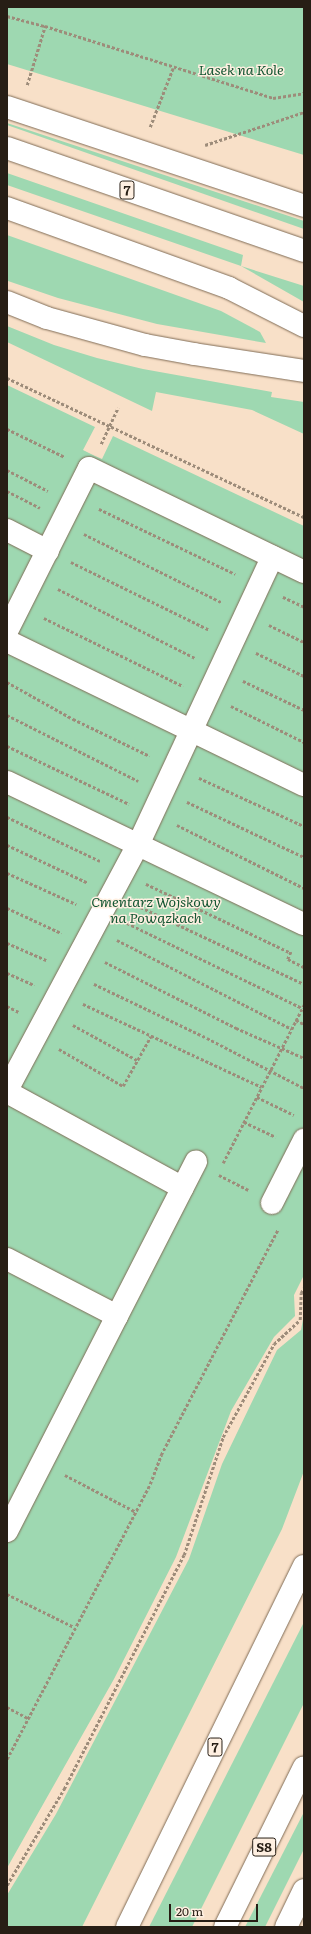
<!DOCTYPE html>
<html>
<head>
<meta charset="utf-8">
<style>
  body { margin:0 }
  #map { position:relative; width:311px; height:1934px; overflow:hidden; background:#f8e0c8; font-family:Literata,serif }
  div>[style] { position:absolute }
  .green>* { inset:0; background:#9ed8b1 }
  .path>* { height:2.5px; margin-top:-1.25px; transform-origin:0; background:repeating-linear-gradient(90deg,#9d8c7a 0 3px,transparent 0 5px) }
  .roads { filter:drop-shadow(0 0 1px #806c56) drop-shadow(0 0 1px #806c56) }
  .street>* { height:22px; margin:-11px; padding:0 11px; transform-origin:11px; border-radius:11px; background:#fff }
  .primary>* { height:22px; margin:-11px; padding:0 11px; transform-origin:11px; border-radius:11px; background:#fff }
  .highway>* { height:22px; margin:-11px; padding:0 11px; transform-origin:11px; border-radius:11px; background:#fff }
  span { translate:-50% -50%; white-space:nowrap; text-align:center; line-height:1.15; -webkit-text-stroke:3px #feefe1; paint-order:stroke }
  .shield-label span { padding:1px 3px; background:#feefe1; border:1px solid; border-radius:3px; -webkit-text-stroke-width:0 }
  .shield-label { font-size:13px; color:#271e15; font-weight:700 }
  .park-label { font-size:14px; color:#135632; font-style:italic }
  .frame { position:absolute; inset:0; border:8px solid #271e15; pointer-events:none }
  .scale { position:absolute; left:169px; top:1904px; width:89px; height:18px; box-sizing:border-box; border:2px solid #271e15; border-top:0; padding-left:5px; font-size:12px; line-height:14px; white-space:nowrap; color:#271e15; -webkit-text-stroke:3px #feefe1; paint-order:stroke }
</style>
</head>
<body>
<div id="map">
  <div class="green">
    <div style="clip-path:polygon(7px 7px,304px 7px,304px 155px,7px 64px)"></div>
    <div style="clip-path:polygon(7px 123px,304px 221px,304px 229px,7px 125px)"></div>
    <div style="clip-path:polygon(7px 173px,243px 255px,241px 266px,304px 286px,304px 302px,241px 266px,7px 185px)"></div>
    <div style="clip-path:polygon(7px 235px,221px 311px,260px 332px,266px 343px,157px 324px,58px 298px,8px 281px)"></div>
    <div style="clip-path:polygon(7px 326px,54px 345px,97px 358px,143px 369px,272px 392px,271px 397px,304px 402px,304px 434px,252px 410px,156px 392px,152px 411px,7px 342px)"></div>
    <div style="clip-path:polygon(7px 385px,95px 427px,83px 450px,95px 456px,102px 459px,113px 436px,304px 526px,304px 1275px,294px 1295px,295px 1316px,274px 1337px,231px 1411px,176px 1557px,114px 1679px,7px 1868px)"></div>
    <div style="clip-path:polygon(304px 1314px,304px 1471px,282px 1529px,82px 1927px,7px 1927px,7px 1895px,56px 1814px,189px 1559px,222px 1464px,277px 1350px,301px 1330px)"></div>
    <div style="clip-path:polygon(304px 1622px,304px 1703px,192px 1927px,149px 1927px)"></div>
    <div style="clip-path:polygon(304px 1812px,304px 1849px,265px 1927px,245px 1927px)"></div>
  </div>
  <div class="path">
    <div style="left:7px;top:16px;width:39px;rotate:15deg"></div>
    <div style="left:45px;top:26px;width:239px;rotate:17.5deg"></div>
    <div style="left:273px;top:98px;width:31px;rotate:-9deg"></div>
    <div style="left:27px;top:85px;width:62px;rotate:-73deg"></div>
    <div style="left:150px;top:127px;width:63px;rotate:-68.7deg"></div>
    <div style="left:205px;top:145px;width:104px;rotate:-18.4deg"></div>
    <div style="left:7px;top:378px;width:328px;rotate:25.1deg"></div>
    <div style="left:7px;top:429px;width:64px;rotate:25.8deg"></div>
    <div style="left:101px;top:444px;width:40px;rotate:-65deg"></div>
    <div style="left:7px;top:470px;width:46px;rotate:27.1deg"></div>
    <div style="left:7px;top:491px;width:37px;rotate:27deg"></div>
    <div style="left:99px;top:509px;width:151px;rotate:25.5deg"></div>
    <div style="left:84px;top:534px;width:153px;rotate:26.4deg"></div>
    <div style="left:71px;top:562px;width:153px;rotate:26.1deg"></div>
    <div style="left:58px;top:589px;width:153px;rotate:26.7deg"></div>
    <div style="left:283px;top:597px;width:23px;rotate:25deg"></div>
    <div style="left:44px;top:618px;width:155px;rotate:26.1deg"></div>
    <div style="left:269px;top:625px;width:39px;rotate:26deg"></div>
    <div style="left:256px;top:653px;width:53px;rotate:25.6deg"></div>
    <div style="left:243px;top:681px;width:68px;rotate:25.4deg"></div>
    <div style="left:7px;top:682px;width:76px;rotate:29.3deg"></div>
    <div style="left:73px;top:719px;width:85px;rotate:25.7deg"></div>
    <div style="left:231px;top:706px;width:81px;rotate:26.3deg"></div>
    <div style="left:7px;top:715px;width:147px;rotate:26.7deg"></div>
    <div style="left:7px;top:746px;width:135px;rotate:25.4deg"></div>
    <div style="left:199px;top:778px;width:115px;rotate:24.6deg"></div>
    <div style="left:187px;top:802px;width:129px;rotate:25.2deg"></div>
    <div style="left:7px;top:817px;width:103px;rotate:25.3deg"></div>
    <div style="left:177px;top:825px;width:142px;rotate:26.4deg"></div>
    <div style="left:7px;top:845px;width:89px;rotate:25.1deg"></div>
    <div style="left:7px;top:873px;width:76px;rotate:24.2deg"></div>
    <div style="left:146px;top:884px;width:161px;rotate:25.4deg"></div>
    <div style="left:136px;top:905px;width:186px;rotate:25.2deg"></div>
    <div style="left:7px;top:908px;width:60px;rotate:24.8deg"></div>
    <div style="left:127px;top:923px;width:195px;rotate:25.9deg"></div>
    <div style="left:117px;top:940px;width:196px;rotate:27deg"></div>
    <div style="left:7px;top:943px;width:43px;rotate:23.6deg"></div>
    <div style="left:291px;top:952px;width:8px;rotate:113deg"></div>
    <div style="left:288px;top:959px;width:18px;rotate:27deg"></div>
    <div style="left:105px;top:962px;width:147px;rotate:26.7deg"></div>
    <div style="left:236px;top:1028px;width:74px;rotate:23.8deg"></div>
    <div style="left:7px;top:973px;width:30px;rotate:24deg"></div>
    <div style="left:94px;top:984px;width:125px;rotate:25.5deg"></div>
    <div style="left:207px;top:1038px;width:109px;rotate:27.3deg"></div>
    <div style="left:83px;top:1004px;width:197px;rotate:24.9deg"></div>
    <div style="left:7px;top:1006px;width:13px;rotate:27deg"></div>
    <div style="left:296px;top:1020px;width:9px;rotate:27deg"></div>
    <div style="left:73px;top:1025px;width:73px;rotate:28.7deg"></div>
    <div style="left:59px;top:1049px;width:74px;rotate:30deg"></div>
    <div style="left:123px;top:1086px;width:57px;rotate:-60.8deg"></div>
    <div style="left:257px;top:1097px;width:41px;rotate:25.9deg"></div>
    <div style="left:244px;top:1122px;width:35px;rotate:25deg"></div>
    <div style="left:223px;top:1163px;width:178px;rotate:-62.9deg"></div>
    <div style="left:219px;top:1175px;width:33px;rotate:27deg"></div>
    <div style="left:65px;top:1475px;width:80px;rotate:27.5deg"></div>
    <div style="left:7px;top:1594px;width:75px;rotate:26.2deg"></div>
    <div style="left:7px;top:1707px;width:24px;rotate:28deg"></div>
    <div style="left:7px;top:1759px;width:310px;rotate:-62.5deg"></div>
    <div style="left:150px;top:1484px;width:31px;rotate:-69deg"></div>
    <div style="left:161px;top:1455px;width:254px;rotate:-62.6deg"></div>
    <div style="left:7px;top:1885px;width:112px;rotate:-59.3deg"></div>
    <div style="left:64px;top:1789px;width:263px;rotate:-62.9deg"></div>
    <div style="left:184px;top:1555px;width:124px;rotate:-71.7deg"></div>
    <div style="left:223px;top:1437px;width:106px;rotate:-61.3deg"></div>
    <div style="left:274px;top:1344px;width:35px;rotate:-43deg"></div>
    <div style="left:300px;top:1320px;width:27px;rotate:-88deg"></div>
    <div style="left:301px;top:1293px;width:6px;rotate:-59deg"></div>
  </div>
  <div class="roads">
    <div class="street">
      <div style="left:7px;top:530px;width:46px;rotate:27.1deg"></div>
      <div style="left:7px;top:631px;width:182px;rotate:-63.3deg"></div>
      <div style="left:89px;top:468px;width:239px;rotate:25.8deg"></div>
      <div style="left:7px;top:641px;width:330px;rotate:25.9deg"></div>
      <div style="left:7px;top:782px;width:329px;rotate:25.6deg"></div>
      <div style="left:7px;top:1090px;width:278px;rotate:-61.9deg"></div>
      <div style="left:138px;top:845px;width:318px;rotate:-65deg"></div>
      <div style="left:7px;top:1092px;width:200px;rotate:28.6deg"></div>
      <div style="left:272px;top:1203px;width:71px;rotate:-63.1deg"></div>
      <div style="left:7px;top:1259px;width:124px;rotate:27.4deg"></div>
      <div style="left:7px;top:1531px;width:415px;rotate:-62.9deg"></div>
    </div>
    <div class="primary">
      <div style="left:7px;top:148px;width:314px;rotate:19.1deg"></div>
      <div style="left:7px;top:208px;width:236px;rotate:19.8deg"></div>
      <div style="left:229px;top:288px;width:84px;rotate:26.9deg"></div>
      <div style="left:127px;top:1927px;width:402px;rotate:-63.9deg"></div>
    </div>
    <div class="highway">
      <div style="left:7px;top:107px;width:313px;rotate:18.4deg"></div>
      <div style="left:7px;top:302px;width:43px;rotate:21.8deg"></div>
      <div style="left:47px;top:318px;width:102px;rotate:15.4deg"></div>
      <div style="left:145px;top:345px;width:50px;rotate:10.4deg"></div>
      <div style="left:194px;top:354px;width:111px;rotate:8.8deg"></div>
      <div style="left:225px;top:1927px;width:178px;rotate:-63.7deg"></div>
      <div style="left:286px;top:1927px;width:41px;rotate:-64.1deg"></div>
    </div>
  </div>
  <div class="shield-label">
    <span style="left:127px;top:190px">7</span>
    <span style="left:215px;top:1747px">7</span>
    <span style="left:264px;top:1847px">S8</span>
  </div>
  <div class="park-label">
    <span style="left:241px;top:69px">Lasek na Kole</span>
    <span style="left:156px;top:909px">Cmentarz Wojskowy<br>na Powązkach</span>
  </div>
  <div class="frame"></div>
  <div class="scale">20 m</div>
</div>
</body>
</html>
